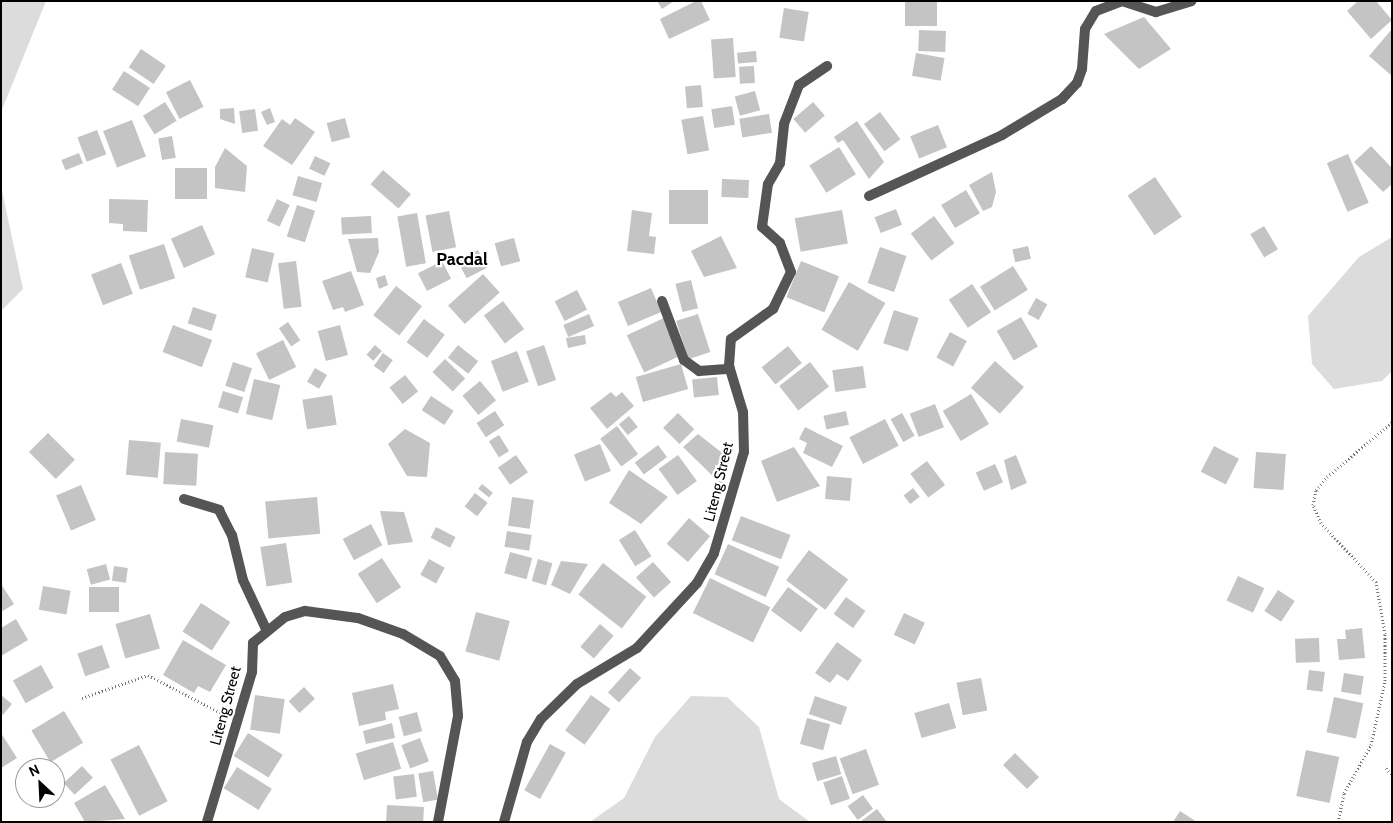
<!DOCTYPE html>
<html>
<head>
<meta charset="utf-8">
<style>
  body { margin:0 }
  #map { position:relative; width:1393px; height:823px; overflow:hidden; background:#fff; font-family:Cabin,sans-serif }
  div>[style] { position:absolute }
  .green>* { inset:0; background:#dcdcdc }
  .building>* { inset:0; background:#c4c4c4; transform-origin:0 0 }
  .path>* { height:3px; margin-top:-1.5px; transform-origin:0; background:repeating-linear-gradient(90deg,#777 0 1px,transparent 0 3.5px) }
  .street>* { height:10px; margin:-5px; padding:0 5px; transform-origin:5px; border-radius:5px; background:#555 }
  span { translate:-50% -50%; white-space:nowrap; text-align:center; line-height:1.15; -webkit-text-stroke:4.5px #fff; paint-order:stroke }
  .street-label { font-size:15px; color:#000 }
  .quarter-label { font-size:18px; color:#000; font-weight:700 }
  .frame { position:absolute; inset:0; border:2px solid #000; pointer-events:none }
  .north { position:absolute; left:15px; top:758px; width:50px; height:50px; box-sizing:border-box; background:#fff; border:1px solid #999; border-radius:50%; rotate:335deg; font-size:14px; font-weight:700; line-height:20px; text-align:center; color:#000 }
  .north::after { content:''; display:block; margin:auto; width:18px; height:22px; background:#000; clip-path:polygon(50% 0,100% 100%,50% 72%,0 100%) }
</style>
</head>
<body>
<div id="map">
  <div class="green">
    <div style="clip-path:polygon(1px 1px,46px 1px,1px 112px)"></div>
    <div style="clip-path:polygon(1px 186px,23px 289px,1px 311px)"></div>
    <div style="clip-path:polygon(1392px 237px,1392px 371px,1382px 381px,1334px 389px,1312px 364px,1308px 316px,1359px 257px)"></div>
    <div style="clip-path:polygon(691px 696px,727px 697px,759px 727px,779px 799px,810px 822px,590px 822px,624px 798px,655px 737px)"></div>
  </div>
  <div class="building">
    <div style="clip-path:polygon(657px 1px,674px 1px,662px 9px)"></div>
    <div style="clip-path:polygon(696px 1px,701px 1px,710px 20px,669px 39px,660px 19px)"></div>
    <div style="left:905px;top:1px;width:32px;height:25px"></div>
    <div style="clip-path:polygon(1358px 1px,1376px 1px,1392px 20px,1371px 39px,1347px 11px)"></div>
    <div style="left:784px;top:8px;width:25px;height:30px;rotate:9deg"></div>
    <div style="clip-path:polygon(1144px 17px,1171px 49px,1139px 69px,1104px 34px)"></div>
    <div style="clip-path:polygon(1392px 29px,1392px 76px,1369px 56px)"></div>
    <div style="left:919px;top:30px;width:27px;height:21px;rotate:2deg"></div>
    <div style="left:733px;top:38px;width:39px;height:22px;rotate:86deg"></div>
    <div style="left:141px;top:49px;width:30px;height:22px;rotate:34deg"></div>
    <div style="left:756px;top:51px;width:11px;height:19px;rotate:85deg"></div>
    <div style="left:916px;top:53px;width:29px;height:23px;rotate:10deg"></div>
    <div style="left:754px;top:66px;width:17px;height:15px;rotate:87deg"></div>
    <div style="left:124px;top:71px;width:31px;height:22px;rotate:33deg"></div>
    <div style="left:190px;top:80px;width:30px;height:27px;rotate:63deg"></div>
    <div style="left:701px;top:85px;width:22px;height:16px;rotate:85deg"></div>
    <div style="left:755px;top:91px;width:20px;height:21px;rotate:75deg"></div>
    <div style="left:165px;top:102px;width:22px;height:26px;rotate:58deg"></div>
    <div style="left:813px;top:102px;width:18px;height:26px;rotate:49deg"></div>
    <div style="left:732px;top:106px;width:19px;height:21px;rotate:81deg"></div>
    <div style="clip-path:polygon(234px 108px,235px 124px,220px 119px,220px 109px)"></div>
    <div style="clip-path:polygon(270px 108px,275px 122px,267px 125px,261px 112px)"></div>
    <div style="left:255px;top:109px;width:22px;height:16px;rotate:82deg"></div>
    <div style="left:880px;top:112px;width:34px;height:20px;rotate:53deg"></div>
    <div style="left:769px;top:114px;width:19px;height:30px;rotate:81deg"></div>
    <div style="left:703px;top:116px;width:35px;height:22px;rotate:80deg"></div>
    <div style="clip-path:polygon(295px 118px,315px 132px,292px 165px,263px 146px,282px 119px,290px 125px)"></div>
    <div style="left:345px;top:118px;width:20px;height:19px;rotate:75deg"></div>
    <div style="left:132px;top:120px;width:39px;height:31px;rotate:69deg"></div>
    <div style="clip-path:polygon(857px 121px,884px 162px,869px 179px,843px 140px,838px 143px,834px 137px)"></div>
    <div style="left:938px;top:125px;width:24px;height:30px;rotate:68deg"></div>
    <div style="left:97px;top:130px;width:26px;height:21px;rotate:69deg"></div>
    <div style="left:172px;top:136px;width:22px;height:14px;rotate:80deg"></div>
    <div style="clip-path:polygon(1371px 146px,1392px 168px,1392px 184px,1383px 192px,1354px 162px)"></div>
    <div style="left:839px;top:147px;width:32px;height:35px;rotate:58deg"></div>
    <div style="clip-path:polygon(225px 148px,247px 166px,245px 192px,215px 188px,215px 167px)"></div>
    <div style="left:79px;top:153px;width:11px;height:19px;rotate:68deg"></div>
    <div style="left:1348px;top:154px;width:53px;height:23px;rotate:67deg"></div>
    <div style="left:315px;top:156px;width:17px;height:14px;rotate:25deg"></div>
    <div style="left:175px;top:168px;width:32px;height:31px"></div>
    <div style="left:383px;top:170px;width:37px;height:19px;rotate:41deg"></div>
    <div style="clip-path:polygon(992px 172px,996px 192px,992px 207px,983px 211px,969px 185px)"></div>
    <div style="left:298px;top:176px;width:25px;height:20px;rotate:16deg"></div>
    <div style="left:1155px;top:177px;width:48px;height:33px;rotate:56deg"></div>
    <div style="left:722px;top:179px;width:27px;height:18px;rotate:2deg"></div>
    <div style="left:669px;top:190px;width:39px;height:34px"></div>
    <div style="left:966px;top:190px;width:27px;height:29px;rotate:59deg"></div>
    <div style="clip-path:polygon(109px 199px,148px 200px,147px 232px,123px 231px,123px 224px,109px 223px)"></div>
    <div style="left:277px;top:199px;width:14px;height:24px;rotate:25deg"></div>
    <div style="left:297px;top:205px;width:19px;height:33px;rotate:18deg"></div>
    <div style="left:896px;top:209px;width:17px;height:23px;rotate:69deg"></div>
    <div style="clip-path:polygon(632px 210px,652px 213px,649px 236px,656px 237px,654px 254px,627px 251px)"></div>
    <div style="left:842px;top:210px;width:34px;height:48px;rotate:80deg"></div>
    <div style="left:449px;top:211px;width:37px;height:24px;rotate:79deg"></div>
    <div style="left:417px;top:213px;width:51px;height:20px;rotate:80deg"></div>
    <div style="left:371px;top:216px;width:17px;height:30px;rotate:87deg"></div>
    <div style="left:934px;top:216px;width:34px;height:29px;rotate:53deg"></div>
    <div style="left:202px;top:225px;width:32px;height:34px;rotate:66deg"></div>
    <div style="left:1264px;top:226px;width:27px;height:16px;rotate:59deg"></div>
    <div style="clip-path:polygon(721px 236px,737px 268px,704px 277px,691px 251px)"></div>
    <div style="clip-path:polygon(378px 238px,379px 252px,370px 273px,357px 272px,348px 239px)"></div>
    <div style="left:514px;top:238px;width:24px;height:20px;rotate:75deg"></div>
    <div style="left:164px;top:244px;width:36px;height:37px;rotate:72deg"></div>
    <div style="left:1028px;top:246px;width:13px;height:16px;rotate:77deg"></div>
    <div style="left:880px;top:247px;width:28px;height:38px;rotate:19deg"></div>
    <div style="left:252px;top:248px;width:23px;height:30px;rotate:13deg"></div>
    <div style="left:478px;top:250px;width:20px;height:23px;rotate:63deg"></div>
    <div style="left:296px;top:261px;width:46px;height:18px;rotate:83deg"></div>
    <div style="left:442px;top:261px;width:20px;height:27px;rotate:63deg"></div>
    <div style="left:801px;top:261px;width:41px;height:39px;rotate:22deg"></div>
    <div style="left:121px;top:263px;width:33px;height:32px;rotate:69deg"></div>
    <div style="left:1013px;top:266px;width:28px;height:39px;rotate:58deg"></div>
    <div style="clip-path:polygon(351px 271px,364px 305px,345px 312px,343px 307px,333px 310px,322px 281px)"></div>
    <div style="left:483px;top:274px;width:25px;height:47px;rotate:48deg"></div>
    <div style="clip-path:polygon(385px 275px,388px 285px,379px 289px,376px 278px)"></div>
    <div style="left:691px;top:280px;width:29px;height:16px;rotate:76deg"></div>
    <div style="left:849px;top:282px;width:42px;height:55px;rotate:30deg"></div>
    <div style="left:972px;top:284px;width:34px;height:28px;rotate:56deg"></div>
    <div style="left:396px;top:286px;width:33px;height:37px;rotate:38deg"></div>
    <div style="left:651px;top:288px;width:26px;height:36px;rotate:67deg"></div>
    <div style="left:577px;top:290px;width:22px;height:25px;rotate:63deg"></div>
    <div style="left:1036px;top:298px;width:13px;height:18px;rotate:29deg"></div>
    <div style="left:503px;top:301px;width:35px;height:24px;rotate:53deg"></div>
    <div style="left:193px;top:307px;width:25px;height:17px;rotate:18deg"></div>
    <div style="left:894px;top:310px;width:26px;height:35px;rotate:18deg"></div>
    <div style="left:589px;top:314px;width:13px;height:28px;rotate:67deg"></div>
    <div style="left:698px;top:314px;width:40px;height:23px;rotate:72deg"></div>
    <div style="left:1021px;top:317px;width:34px;height:28px;rotate:60deg"></div>
    <div style="left:664px;top:318px;width:41px;height:41px;rotate:65deg"></div>
    <div style="left:424px;top:319px;width:26px;height:29px;rotate:37deg"></div>
    <div style="left:288px;top:322px;width:22px;height:11px;rotate:56deg"></div>
    <div style="left:173px;top:325px;width:42px;height:29px;rotate:21deg"></div>
    <div style="left:340px;top:325px;width:31px;height:23px;rotate:75deg"></div>
    <div style="left:950px;top:332px;width:19px;height:29px;rotate:28deg"></div>
    <div style="clip-path:polygon(585px 335px,586px 344px,568px 348px,566px 338px)"></div>
    <div style="left:283px;top:340px;width:30px;height:30px;rotate:64deg"></div>
    <div style="left:375px;top:345px;width:9px;height:13px;rotate:41deg"></div>
    <div style="left:458px;top:345px;width:26px;height:16px;rotate:39deg"></div>
    <div style="left:544px;top:345px;width:37px;height:19px;rotate:71deg"></div>
    <div style="left:788px;top:346px;width:22px;height:34px;rotate:51deg"></div>
    <div style="left:517px;top:351px;width:33px;height:28px;rotate:69deg"></div>
    <div style="left:383px;top:353px;width:12px;height:16px;rotate:35deg"></div>
    <div style="left:445px;top:359px;width:28px;height:18px;rotate:44deg"></div>
    <div style="left:995px;top:361px;width:39px;height:36px;rotate:42deg"></div>
    <div style="left:233px;top:362px;width:20px;height:25px;rotate:18deg"></div>
    <div style="left:810px;top:362px;width:31px;height:39px;rotate:52deg"></div>
    <div style="left:681px;top:364px;width:26px;height:47px;rotate:74deg"></div>
    <div style="left:863px;top:366px;width:22px;height:31px;rotate:82deg"></div>
    <div style="left:315px;top:368px;width:14px;height:16px;rotate:30deg"></div>
    <div style="left:405px;top:375px;width:21px;height:20px;rotate:51deg"></div>
    <div style="left:717px;top:377px;width:18px;height:25px;rotate:84deg"></div>
    <div style="left:254px;top:379px;width:27px;height:36px;rotate:13deg"></div>
    <div style="left:480px;top:381px;width:25px;height:23px;rotate:50deg"></div>
    <div style="left:223px;top:391px;width:21px;height:17px;rotate:17deg"></div>
    <div style="clip-path:polygon(611px 392px,616px 397px,622px 392px,634px 406px,607px 429px,590px 408px)"></div>
    <div style="left:971px;top:394px;width:35px;height:33px;rotate:59deg"></div>
    <div style="left:332px;top:395px;width:30px;height:30px;rotate:81deg"></div>
    <div style="left:431px;top:396px;width:27px;height:17px;rotate:33deg"></div>
    <div style="left:935px;top:404px;width:25px;height:27px;rotate:69deg"></div>
    <div style="left:495px;top:411px;width:17px;height:22px;rotate:57deg"></div>
    <div style="left:846px;top:411px;width:14px;height:23px;rotate:78deg"></div>
    <div style="left:678px;top:413px;width:23px;height:21px;rotate:45deg"></div>
    <div style="left:902px;top:413px;width:26px;height:13px;rotate:61deg"></div>
    <div style="left:629px;top:416px;width:14px;height:13px;rotate:51deg"></div>
    <div style="left:181px;top:419px;width:33px;height:23px;rotate:11deg"></div>
    <div style="left:885px;top:419px;width:30px;height:40px;rotate:63deg"></div>
    <div style="left:617px;top:426px;width:35px;height:21px;rotate:53deg"></div>
    <div style="clip-path:polygon(805px 427px,843px 446px,832px 467px,803px 453px,807px 443px,799px 439px)"></div>
    <div style="clip-path:polygon(405px 429px,430px 443px,427px 477px,407px 476px,388px 444px)"></div>
    <div style="left:48px;top:433px;width:38px;height:27px;rotate:45deg"></div>
    <div style="clip-path:polygon(698px 434px,730px 459px,724px 487px,683px 447px)"></div>
    <div style="left:499px;top:435px;width:19px;height:12px;rotate:58deg"></div>
    <div style="left:129px;top:440px;width:32px;height:35px;rotate:5deg"></div>
    <div style="left:600px;top:444px;width:29px;height:28px;rotate:68deg"></div>
    <div style="left:658px;top:445px;width:15px;height:29px;rotate:53deg"></div>
    <div style="left:1214px;top:446px;width:28px;height:29px;rotate:27deg"></div>
    <div style="clip-path:polygon(794px 447px,820px 486px,777px 502px,761px 461px)"></div>
    <div style="left:165px;top:452px;width:33px;height:32px;rotate:3deg"></div>
    <div style="left:1256px;top:452px;width:30px;height:36px;rotate:4deg"></div>
    <div style="left:516px;top:455px;width:21px;height:22px;rotate:55deg"></div>
    <div style="left:678px;top:455px;width:32px;height:24px;rotate:54deg"></div>
    <div style="clip-path:polygon(1016px 455px,1027px 483px,1011px 490px,1004px 460px)"></div>
    <div style="left:927px;top:461px;width:30px;height:21px;rotate:53deg"></div>
    <div style="left:995px;top:464px;width:20px;height:21px;rotate:66deg"></div>
    <div style="clip-path:polygon(629px 470px,668px 497px,641px 524px,609px 503px)"></div>
    <div style="left:827px;top:476px;width:25px;height:23px;rotate:5deg"></div>
    <div style="left:482px;top:484px;width:14px;height:6px;rotate:39deg"></div>
    <div style="left:81px;top:485px;width:38px;height:27px;rotate:67deg"></div>
    <div style="left:913px;top:488px;width:11px;height:12px;rotate:52deg"></div>
    <div style="left:475px;top:493px;width:16px;height:17px;rotate:38deg"></div>
    <div style="left:317px;top:497px;width:37px;height:52px;rotate:85deg"></div>
    <div style="left:512px;top:497px;width:22px;height:29px;rotate:8deg"></div>
    <div style="clip-path:polygon(380px 511px,404px 512px,413px 542px,388px 545px)"></div>
    <div style="left:741px;top:516px;width:53px;height:26px;rotate:21deg"></div>
    <div style="left:689px;top:518px;width:28px;height:34px;rotate:41deg"></div>
    <div style="left:371px;top:524px;width:24px;height:32px;rotate:62deg"></div>
    <div style="left:436px;top:527px;width:22px;height:12px;rotate:27deg"></div>
    <div style="left:635px;top:530px;width:31px;height:19px;rotate:58deg"></div>
    <div style="left:507px;top:531px;width:25px;height:16px;rotate:9deg"></div>
    <div style="left:286px;top:543px;width:40px;height:26px;rotate:81deg"></div>
    <div style="left:728px;top:544px;width:56px;height:33px;rotate:24deg"></div>
    <div style="left:809px;top:550px;width:49px;height:38px;rotate:37deg"></div>
    <div style="left:510px;top:552px;width:23px;height:22px;rotate:15deg"></div>
    <div style="left:382px;top:558px;width:35px;height:29px;rotate:57deg"></div>
    <div style="left:429px;top:559px;width:18px;height:18px;rotate:29deg"></div>
    <div style="left:538px;top:559px;width:15px;height:23px;rotate:16deg"></div>
    <div style="clip-path:polygon(561px 561px,588px 564px,570px 594px,551px 585px)"></div>
    <div style="left:653px;top:562px;width:27px;height:23px;rotate:48deg"></div>
    <div style="left:603px;top:563px;width:55px;height:40px;rotate:38deg"></div>
    <div style="left:106px;top:564px;width:16px;height:20px;rotate:75deg"></div>
    <div style="left:114px;top:566px;width:14px;height:15px;rotate:8deg"></div>
    <div style="left:1238px;top:576px;width:29px;height:27px;rotate:25deg"></div>
    <div style="left:710px;top:578px;width:67px;height:39px;rotate:26deg"></div>
    <div style="clip-path:polygon(1px 584px,14px 604px,1px 612px)"></div>
    <div style="left:43px;top:586px;width:28px;height:24px;rotate:10deg"></div>
    <div style="left:119px;top:587px;width:25px;height:30px;rotate:90deg"></div>
    <div style="left:788px;top:587px;width:37px;height:29px;rotate:36deg"></div>
    <div style="left:1278px;top:590px;width:20px;height:25px;rotate:33deg"></div>
    <div style="left:846px;top:597px;width:24px;height:21px;rotate:36deg"></div>
    <div style="left:201px;top:603px;width:35px;height:34px;rotate:33deg"></div>
    <div style="left:476px;top:612px;width:35px;height:41px;rotate:15deg"></div>
    <div style="left:904px;top:613px;width:23px;height:24px;rotate:25deg"></div>
    <div style="left:150px;top:614px;width:36px;height:36px;rotate:74deg"></div>
    <div style="clip-path:polygon(16px 619px,28px 640px,1px 656px,1px 628px)"></div>
    <div style="left:600px;top:624px;width:18px;height:30px;rotate:41deg"></div>
    <div style="clip-path:polygon(1362px 628px,1365px 658px,1339px 660px,1337px 639px,1346px 639px,1345px 630px)"></div>
    <div style="left:1319px;top:638px;width:24px;height:24px;rotate:88deg"></div>
    <div style="clip-path:polygon(183px 640px,226px 665px,210px 692px,198px 686px,194px 693px,163px 675px)"></div>
    <div style="clip-path:polygon(837px 642px,862px 660px,848px 681px,837px 674px,830px 683px,815px 673px)"></div>
    <div style="left:102px;top:645px;width:24px;height:26px;rotate:71deg"></div>
    <div style="left:41px;top:665px;width:26px;height:32px;rotate:61deg"></div>
    <div style="left:630px;top:668px;width:15px;height:33px;rotate:42deg"></div>
    <div style="left:1309px;top:670px;width:16px;height:20px;rotate:7deg"></div>
    <div style="left:1344px;top:673px;width:20px;height:19px;rotate:9deg"></div>
    <div style="left:981px;top:678px;width:33px;height:25px;rotate:79deg"></div>
    <div style="clip-path:polygon(393px 684px,399px 709px,385px 712px,386px 720px,359px 726px,352px 693px)"></div>
    <div style="left:304px;top:687px;width:16px;height:21px;rotate:47deg"></div>
    <div style="clip-path:polygon(1px 695px,12px 704px,1px 717px)"></div>
    <div style="left:255px;top:695px;width:30px;height:35px;rotate:8deg"></div>
    <div style="left:591px;top:695px;width:24px;height:44px;rotate:36deg"></div>
    <div style="left:815px;top:696px;width:34px;height:19px;rotate:19deg"></div>
    <div style="left:1334px;top:697px;width:30px;height:36px;rotate:12deg"></div>
    <div style="left:949px;top:703px;width:26px;height:36px;rotate:74deg"></div>
    <div style="left:64px;top:711px;width:37px;height:38px;rotate:59deg"></div>
    <div style="left:417px;top:712px;width:20px;height:19px;rotate:75deg"></div>
    <div style="left:807px;top:718px;width:24px;height:27px;rotate:15deg"></div>
    <div style="clip-path:polygon(392px 723px,395px 738px,366px 744px,363px 731px)"></div>
    <div style="clip-path:polygon(1px 733px,17px 758px,1px 768px)"></div>
    <div style="left:248px;top:733px;width:41px;height:27px;rotate:32deg"></div>
    <div style="left:420px;top:738px;width:25px;height:20px;rotate:69deg"></div>
    <div style="left:393px;top:742px;width:28px;height:39px;rotate:73deg"></div>
    <div style="left:550px;top:744px;width:18px;height:53px;rotate:29deg"></div>
    <div style="left:139px;top:745px;width:63px;height:32px;rotate:63deg"></div>
    <div style="left:866px;top:749px;width:38px;height:28px;rotate:70deg"></div>
    <div style="left:1306px;top:750px;width:34px;height:47px;rotate:12deg"></div>
    <div style="left:1015px;top:753px;width:34px;height:17px;rotate:45deg"></div>
    <div style="left:836px;top:756px;width:19px;height:25px;rotate:74deg"></div>
    <div style="left:82px;top:766px;width:16px;height:25px;rotate:47deg"></div>
    <div style="left:237px;top:767px;width:41px;height:25px;rotate:32deg"></div>
    <div style="left:433px;top:771px;width:29px;height:15px;rotate:80deg"></div>
    <div style="left:414px;top:774px;width:23px;height:21px;rotate:83deg"></div>
    <div style="left:842px;top:776px;width:24px;height:20px;rotate:71deg"></div>
    <div style="clip-path:polygon(105px 785px,125px 819px,85px 822px,74px 803px)"></div>
    <div style="left:863px;top:795px;width:17px;height:19px;rotate:54deg"></div>
    <div style="left:387px;top:805px;width:37px;height:17px;rotate:3deg"></div>
    <div style="clip-path:polygon(877px 809px,887px 822px,860px 822px)"></div>
    <div style="clip-path:polygon(1180px 811px,1197px 822px,1173px 822px)"></div>
  </div>
  <div class="path">
    <div style="left:82px;top:698px;width:70px;rotate:-19.2deg"></div>
    <div style="left:148px;top:675px;width:85px;rotate:27.5deg"></div>
    <div style="left:1386px;top:768px;width:9px;rotate:49deg"></div>
    <div style="left:1338px;top:822px;width:30px;rotate:-78deg"></div>
    <div style="left:1344px;top:793px;width:55px;rotate:-60.6deg"></div>
    <div style="left:1371px;top:745px;width:66px;rotate:-77.7deg"></div>
    <div style="left:1385px;top:681px;width:47px;rotate:-90deg"></div>
    <div style="left:1385px;top:634px;width:53px;rotate:-99.8deg"></div>
    <div style="left:1376px;top:582px;width:81px;rotate:-133deg"></div>
    <div style="left:1321px;top:523px;width:20px;rotate:-114deg"></div>
    <div style="left:1313px;top:505px;width:15px;rotate:-79deg"></div>
    <div style="left:1316px;top:490px;width:17px;rotate:-50deg"></div>
    <div style="left:1327px;top:477px;width:85px;rotate:-40.2deg"></div>
  </div>
  <div class="street">
    <div style="left:1122px;top:1px;width:36px;rotate:18deg"></div>
    <div style="left:1156px;top:12px;width:37px;rotate:-17deg"></div>
    <div style="left:869px;top:196px;width:146px;rotate:-24.6deg"></div>
    <div style="left:1002px;top:135px;width:70px;rotate:-31deg"></div>
    <div style="left:1062px;top:99px;width:22px;rotate:-47deg"></div>
    <div style="left:1077px;top:83px;width:15px;rotate:-70deg"></div>
    <div style="left:1082px;top:69px;width:40px;rotate:-85.7deg"></div>
    <div style="left:1085px;top:29px;width:21px;rotate:-59deg"></div>
    <div style="left:1096px;top:11px;width:28px;rotate:-21deg"></div>
    <div style="left:662px;top:301px;width:63px;rotate:69.6deg"></div>
    <div style="left:684px;top:360px;width:19px;rotate:36deg"></div>
    <div style="left:699px;top:371px;width:31px;rotate:-4deg"></div>
    <div style="left:184px;top:499px;width:37px;rotate:17deg"></div>
    <div style="left:219px;top:510px;width:28px;rotate:63deg"></div>
    <div style="left:232px;top:535px;width:46px;rotate:76.3deg"></div>
    <div style="left:243px;top:580px;width:54px;rotate:64.9deg"></div>
    <div style="left:207px;top:822px;width:157px;rotate:-73.3deg"></div>
    <div style="left:252px;top:672px;width:29px;rotate:-88deg"></div>
    <div style="left:253px;top:643px;width:41px;rotate:-39.1deg"></div>
    <div style="left:285px;top:617px;width:21px;rotate:-17deg"></div>
    <div style="left:305px;top:611px;width:53px;rotate:7.5deg"></div>
    <div style="left:358px;top:618px;width:48px;rotate:19.6deg"></div>
    <div style="left:403px;top:634px;width:43px;rotate:30.7deg"></div>
    <div style="left:440px;top:656px;width:29px;rotate:59deg"></div>
    <div style="left:455px;top:681px;width:35px;rotate:85deg"></div>
    <div style="left:458px;top:716px;width:108px;rotate:100.7deg"></div>
    <div style="left:504px;top:822px;width:83px;rotate:-74deg"></div>
    <div style="left:527px;top:742px;width:27px;rotate:-59deg"></div>
    <div style="left:541px;top:719px;width:50px;rotate:-44.2deg"></div>
    <div style="left:577px;top:684px;width:70px;rotate:-31deg"></div>
    <div style="left:637px;top:648px;width:88px;rotate:-47.3deg"></div>
    <div style="left:697px;top:583px;width:34px;rotate:-60deg"></div>
    <div style="left:714px;top:553px;width:105px;rotate:-73.5deg"></div>
    <div style="left:744px;top:452px;width:40px;rotate:-91.4deg"></div>
    <div style="left:743px;top:412px;width:48px;rotate:-106.9deg"></div>
    <div style="left:729px;top:366px;width:27px;rotate:-86deg"></div>
    <div style="left:731px;top:339px;width:52px;rotate:-35.5deg"></div>
    <div style="left:773px;top:309px;width:41px;rotate:-64.1deg"></div>
    <div style="left:791px;top:272px;width:31px;rotate:-111deg"></div>
    <div style="left:780px;top:243px;width:24px;rotate:-138deg"></div>
    <div style="left:762px;top:227px;width:43px;rotate:-82.1deg"></div>
    <div style="left:768px;top:184px;width:24px;rotate:-60deg"></div>
    <div style="left:780px;top:163px;width:39px;rotate:-84deg"></div>
    <div style="left:784px;top:124px;width:42px;rotate:-69deg"></div>
    <div style="left:799px;top:85px;width:34px;rotate:-34deg"></div>
  </div>
  <div class="street-label">
    <span style="left:719px;top:482px;rotate:-76deg">Liteng Street</span>
    <span style="left:226px;top:706px;rotate:-75deg">Liteng Street</span>
  </div>
  <div class="quarter-label">
    <span style="left:462px;top:259px">Pacdal</span>
  </div>
  <div class="frame"></div>
  <div class="north">N</div>
</div>
</body>
</html>
